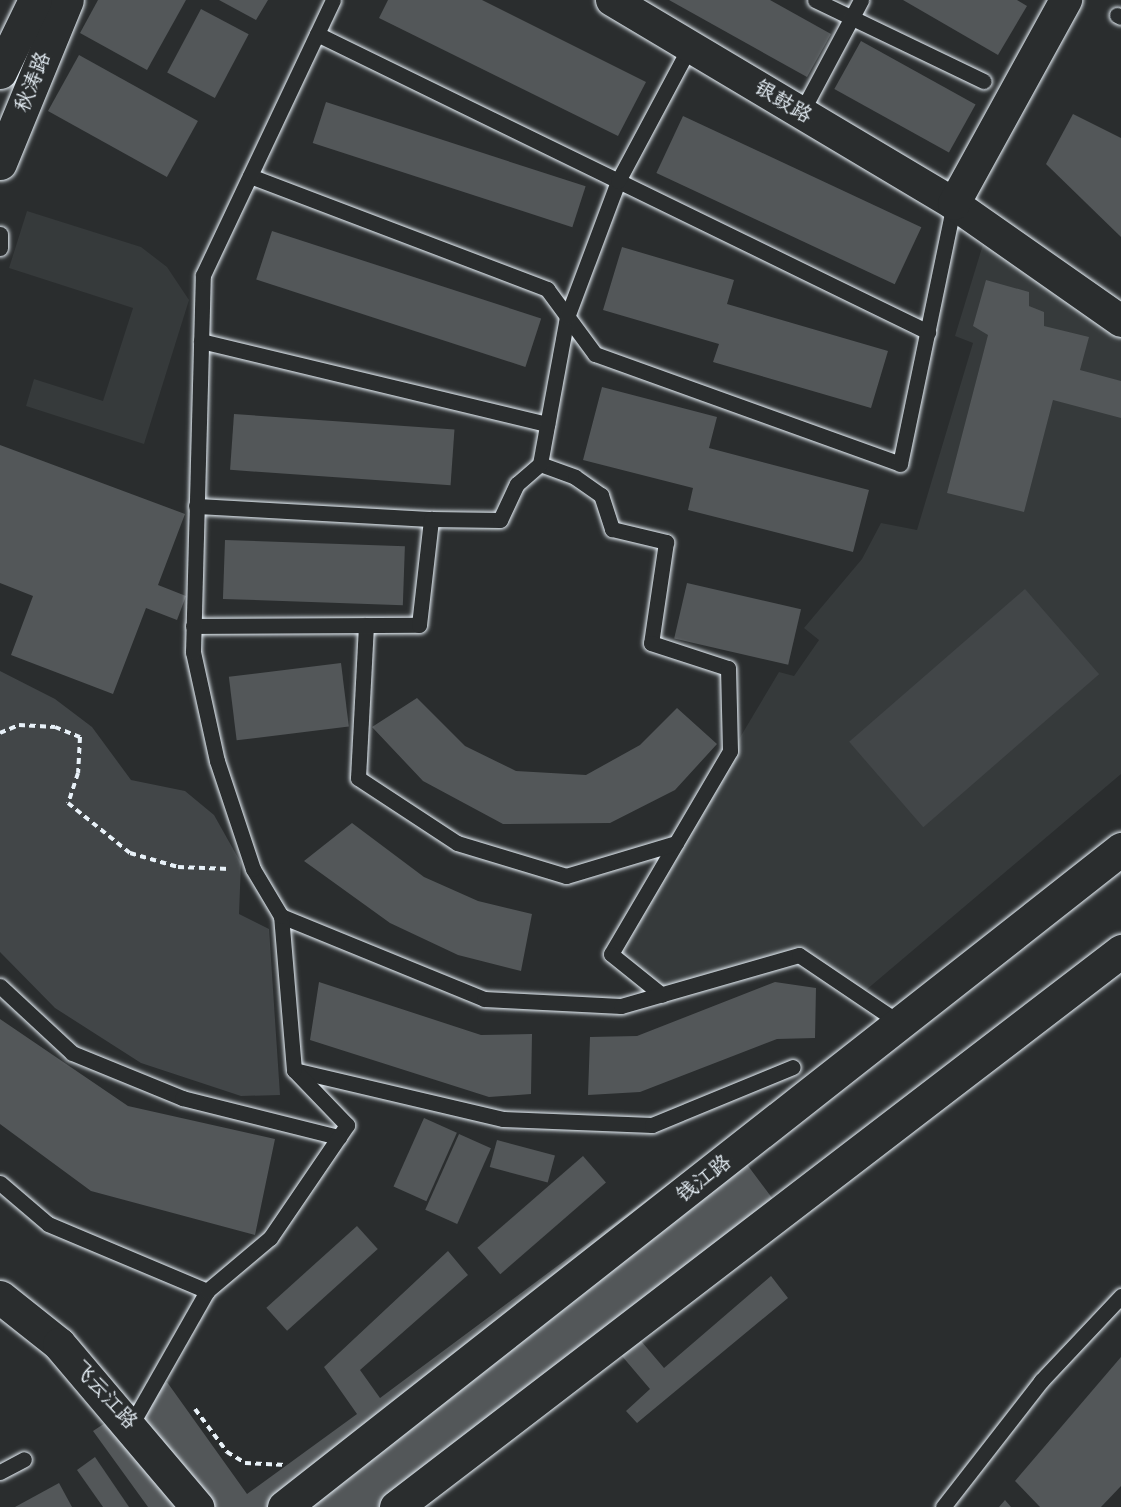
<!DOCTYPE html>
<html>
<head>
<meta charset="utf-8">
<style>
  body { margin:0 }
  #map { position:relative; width:1121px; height:1507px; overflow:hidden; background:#2a2d2e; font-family:Mynerve,"LXGW WenKai TC",sans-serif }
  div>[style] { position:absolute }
  .built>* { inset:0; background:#363a3b }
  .green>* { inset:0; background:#424648; transform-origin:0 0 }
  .building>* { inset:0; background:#535759; transform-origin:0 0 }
  .path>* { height:4px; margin-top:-2px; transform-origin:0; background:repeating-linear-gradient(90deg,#e8f1f8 0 6px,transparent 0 10.5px) }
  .roads { filter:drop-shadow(0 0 2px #e8f1f8) drop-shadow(0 0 2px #e8f1f8) }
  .lane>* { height:15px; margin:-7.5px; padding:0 7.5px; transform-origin:7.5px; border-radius:7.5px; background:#2a2d2e }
  .street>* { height:32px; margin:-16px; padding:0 16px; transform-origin:16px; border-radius:16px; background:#2a2d2e }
  .secondary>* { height:33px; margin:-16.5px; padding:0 16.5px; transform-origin:16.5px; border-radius:16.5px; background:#2a2d2e }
  .primary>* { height:33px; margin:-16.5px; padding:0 16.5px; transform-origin:16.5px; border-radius:16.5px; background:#2a2d2e }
  .highway>* { height:33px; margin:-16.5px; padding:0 16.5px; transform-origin:16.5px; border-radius:16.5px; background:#2a2d2e }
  span { translate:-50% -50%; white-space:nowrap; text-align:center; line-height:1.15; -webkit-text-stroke:5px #2a2d2e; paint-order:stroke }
  .street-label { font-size:21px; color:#e8f1f8 }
</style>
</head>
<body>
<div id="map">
  <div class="built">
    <div style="clip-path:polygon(27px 211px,141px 247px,167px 267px,189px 300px,144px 444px,26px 406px,34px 379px,103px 401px,133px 308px,9px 268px)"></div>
    <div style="clip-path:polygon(988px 228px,1121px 321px,1121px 774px,859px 996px,799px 955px,662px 995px,611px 954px,779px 672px,794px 676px,819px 640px,804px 628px,862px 559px,881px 523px,917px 530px,973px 343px,955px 336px)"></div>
  </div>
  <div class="green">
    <div style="left:1025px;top:589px;width:113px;height:233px;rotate:49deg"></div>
    <div style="clip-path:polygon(0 671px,55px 699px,92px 727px,131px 780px,185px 791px,214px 815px,241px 863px,239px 914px,269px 929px,280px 1095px,241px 1096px,141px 1063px,55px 1008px,0 952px)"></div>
  </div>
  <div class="building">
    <div style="clip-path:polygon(98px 0,186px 0,147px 70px,80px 33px)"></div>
    <div style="clip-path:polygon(219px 0,268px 0,256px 20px)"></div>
    <div style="clip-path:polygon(388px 0,482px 0,646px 82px,618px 136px,379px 18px)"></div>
    <div style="clip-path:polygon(669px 0,770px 0,831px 34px,807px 77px)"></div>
    <div style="clip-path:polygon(903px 0,1017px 0,1027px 6px,998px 55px)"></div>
    <div style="left:201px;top:9px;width:54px;height:72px;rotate:28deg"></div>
    <div style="left:861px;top:41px;width:131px;height:55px;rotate:29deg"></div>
    <div style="left:79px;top:55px;width:136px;height:64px;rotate:29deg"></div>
    <div style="left:326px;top:102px;width:273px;height:43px;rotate:18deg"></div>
    <div style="clip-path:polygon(1073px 114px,1121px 138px,1121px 237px,1046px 164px)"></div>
    <div style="left:683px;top:116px;width:263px;height:63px;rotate:25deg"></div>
    <div style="left:272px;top:231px;width:283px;height:51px;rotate:18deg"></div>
    <div style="clip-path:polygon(622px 247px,734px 280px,727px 304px,888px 351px,871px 408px,713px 362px,719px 344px,603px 310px)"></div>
    <div style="clip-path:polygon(986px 280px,1029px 292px,1029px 306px,1044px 312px,1044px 326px,1089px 337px,1080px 370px,1121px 381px,1121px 418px,1053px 400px,1024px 512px,947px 493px,988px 335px,973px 326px)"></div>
    <div style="clip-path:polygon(602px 387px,717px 417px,709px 448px,869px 490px,853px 552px,688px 510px,693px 488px,583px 460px)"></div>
    <div style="left:234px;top:414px;width:221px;height:56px;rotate:4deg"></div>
    <div style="clip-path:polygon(0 445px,185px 514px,158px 585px,186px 596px,177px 620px,146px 608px,113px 694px,11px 655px,33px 596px,0 583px)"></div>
    <div style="left:225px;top:540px;width:180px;height:59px;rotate:2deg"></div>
    <div style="left:687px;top:583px;width:117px;height:57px;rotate:13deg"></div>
    <div style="left:341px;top:663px;width:64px;height:113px;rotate:83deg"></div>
    <div style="clip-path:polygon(417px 698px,465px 746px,516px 771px,586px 775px,640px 745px,677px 708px,717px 744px,675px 790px,610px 823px,503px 824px,423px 781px,372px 727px)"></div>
    <div style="clip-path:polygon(352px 823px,424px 877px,478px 901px,532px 914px,521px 971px,458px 955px,390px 923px,304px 861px)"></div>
    <div style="clip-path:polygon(319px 982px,481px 1035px,532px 1034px,531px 1094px,489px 1097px,310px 1040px)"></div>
    <div style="clip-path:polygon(775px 982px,816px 988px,815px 1038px,777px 1039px,640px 1092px,588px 1095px,590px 1037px,637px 1036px)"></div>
    <div style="clip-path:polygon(0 1019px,128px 1106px,275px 1139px,255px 1235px,91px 1191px,0 1124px)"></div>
    <div style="left:424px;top:1118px;width:36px;height:75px;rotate:24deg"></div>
    <div style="left:459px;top:1134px;width:35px;height:83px;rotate:24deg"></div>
    <div style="clip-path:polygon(728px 1139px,787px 1218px,636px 1335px,664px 1368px,771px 1276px,788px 1298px,637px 1423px,626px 1411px,650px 1389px,616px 1349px,407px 1507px,148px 1507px,93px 1431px,167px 1382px,247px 1494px,357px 1414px,324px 1367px,448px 1251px,468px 1275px,360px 1370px,380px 1398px)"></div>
    <div style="left:497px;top:1140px;width:60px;height:28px;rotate:15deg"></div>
    <div style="left:583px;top:1156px;width:35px;height:140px;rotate:49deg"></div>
    <div style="left:357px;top:1226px;width:31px;height:122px;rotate:48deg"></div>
    <div style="clip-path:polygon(1121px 1357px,1121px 1486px,1101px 1507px,1040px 1507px,1015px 1481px)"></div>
    <div style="clip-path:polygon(95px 1457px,127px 1504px,129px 1507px,103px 1507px,77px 1470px)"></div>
    <div style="clip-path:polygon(59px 1483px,72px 1507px,15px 1507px)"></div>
    <div style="clip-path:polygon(1005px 1500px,1011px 1507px,999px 1507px)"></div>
  </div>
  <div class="path">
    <div style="left:0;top:733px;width:21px;rotate:-23deg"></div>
    <div style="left:19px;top:725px;width:36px;rotate:3deg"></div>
    <div style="left:55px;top:727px;width:27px;rotate:22deg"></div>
    <div style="left:80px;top:737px;width:36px;rotate:93deg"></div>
    <div style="left:78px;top:773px;width:32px;rotate:108deg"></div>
    <div style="left:68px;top:803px;width:80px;rotate:38.9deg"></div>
    <div style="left:130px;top:853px;width:50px;rotate:16.3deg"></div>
    <div style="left:178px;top:867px;width:52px;rotate:2.2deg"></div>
    <div style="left:195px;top:1409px;width:54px;rotate:53.3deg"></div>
    <div style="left:227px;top:1452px;width:21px;rotate:31deg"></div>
    <div style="left:245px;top:1463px;width:42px;rotate:2.7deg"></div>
  </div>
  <div class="roads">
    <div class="lane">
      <div style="left:815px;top:0;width:187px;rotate:25.7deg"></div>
      <div style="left:1117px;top:15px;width:4px;rotate:27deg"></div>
      <div style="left:317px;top:34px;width:680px;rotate:26deg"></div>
      <div style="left:801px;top:113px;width:128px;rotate:-62deg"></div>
      <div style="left:250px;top:176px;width:318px;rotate:20.8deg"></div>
      <div style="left:547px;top:289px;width:81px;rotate:53.6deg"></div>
      <div style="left:595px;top:354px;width:324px;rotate:19.8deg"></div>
      <div style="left:900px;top:464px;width:266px;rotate:-78.3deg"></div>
      <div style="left:0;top:234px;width:14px;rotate:90deg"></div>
      <div style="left:201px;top:341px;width:356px;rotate:13.5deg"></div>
      <div style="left:540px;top:464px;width:37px;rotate:20deg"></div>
      <div style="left:575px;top:477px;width:32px;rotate:35deg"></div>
      <div style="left:601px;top:495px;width:36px;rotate:72deg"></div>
      <div style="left:612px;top:529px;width:56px;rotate:13.5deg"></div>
      <div style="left:666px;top:542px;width:102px;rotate:98.4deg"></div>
      <div style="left:651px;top:643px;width:81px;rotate:18deg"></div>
      <div style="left:728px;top:668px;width:83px;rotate:88.6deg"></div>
      <div style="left:730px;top:751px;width:235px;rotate:120.4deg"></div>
      <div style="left:611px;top:954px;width:65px;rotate:38.8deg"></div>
      <div style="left:196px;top:506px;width:235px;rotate:3.2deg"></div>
      <div style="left:366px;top:625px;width:153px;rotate:93deg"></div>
      <div style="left:358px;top:778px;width:118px;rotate:33.3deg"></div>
      <div style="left:457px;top:843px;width:114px;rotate:16.8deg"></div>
      <div style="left:566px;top:876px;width:115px;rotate:-16.7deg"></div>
      <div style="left:193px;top:626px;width:226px;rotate:-0.3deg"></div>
      <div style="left:419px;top:625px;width:107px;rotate:-83.5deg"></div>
      <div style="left:431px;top:519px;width:69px;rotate:0.8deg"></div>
      <div style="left:500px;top:520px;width:40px;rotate:-65deg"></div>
      <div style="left:517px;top:484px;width:30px;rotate:-41deg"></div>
      <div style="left:540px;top:464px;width:149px;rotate:-79.6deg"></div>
      <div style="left:567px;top:317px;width:145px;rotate:-69.4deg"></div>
      <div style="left:618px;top:181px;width:153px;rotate:-61.9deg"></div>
      <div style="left:281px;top:916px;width:219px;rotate:22.2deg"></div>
      <div style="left:484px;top:999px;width:137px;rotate:2.9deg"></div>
      <div style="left:621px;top:1006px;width:185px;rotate:-16deg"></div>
      <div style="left:799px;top:955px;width:122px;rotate:34deg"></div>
      <div style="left:0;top:986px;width:98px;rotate:42.9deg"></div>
      <div style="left:72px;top:1053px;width:119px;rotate:22.2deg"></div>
      <div style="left:182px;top:1098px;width:162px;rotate:14deg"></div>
      <div style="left:294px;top:1070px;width:215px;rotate:13.2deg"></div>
      <div style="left:503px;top:1119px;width:149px;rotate:2.3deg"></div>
      <div style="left:652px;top:1125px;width:152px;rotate:-22.4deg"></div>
      <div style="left:0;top:1183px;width:63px;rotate:40.5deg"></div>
      <div style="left:48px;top:1224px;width:173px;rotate:22.8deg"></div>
      <div style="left:131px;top:1425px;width:154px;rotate:-60.4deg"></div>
      <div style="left:207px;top:1291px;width:82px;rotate:-40.1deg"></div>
      <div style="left:270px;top:1238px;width:137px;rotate:-55.7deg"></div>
      <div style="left:347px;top:1125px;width:76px;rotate:-133.9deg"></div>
      <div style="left:294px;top:1070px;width:155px;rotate:-94.8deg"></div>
      <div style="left:281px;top:916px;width:55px;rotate:-120.8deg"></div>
      <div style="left:253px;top:869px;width:114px;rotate:-108.4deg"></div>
      <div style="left:217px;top:761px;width:112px;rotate:-102.4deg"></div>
      <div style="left:193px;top:652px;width:377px;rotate:-88.5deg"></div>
      <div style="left:203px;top:275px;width:304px;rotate:-64.7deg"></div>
      <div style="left:0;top:1472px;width:27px;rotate:-28deg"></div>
      <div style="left:943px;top:1507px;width:160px;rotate:-52.1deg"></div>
      <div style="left:1041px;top:1381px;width:117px;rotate:-46.7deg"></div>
    </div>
    <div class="street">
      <div style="left:612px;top:0;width:398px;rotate:30.8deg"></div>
      <div style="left:954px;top:204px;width:204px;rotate:35deg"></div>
      <div style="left:954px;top:204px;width:233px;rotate:-61.2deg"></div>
    </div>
    <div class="secondary">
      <div style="left:0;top:1297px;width:75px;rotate:38.5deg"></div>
      <div style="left:59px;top:1344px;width:214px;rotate:49.7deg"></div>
      <div style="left:284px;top:1507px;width:1065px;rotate:-38.17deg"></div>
      <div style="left:396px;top:1507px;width:914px;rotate:-37.48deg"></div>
    </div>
    <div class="primary">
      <div style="left:0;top:163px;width:176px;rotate:-67.7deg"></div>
    </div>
    <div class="highway">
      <div style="left:0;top:72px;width:80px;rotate:-64.1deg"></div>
    </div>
  </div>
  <div class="street-label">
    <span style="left:33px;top:82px;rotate:-68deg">秋涛路</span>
    <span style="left:783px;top:102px;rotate:31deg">银鼓路</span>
    <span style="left:704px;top:1179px;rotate:-38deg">钱江路</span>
    <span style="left:105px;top:1395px;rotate:48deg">飞云江路</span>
  </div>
</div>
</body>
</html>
